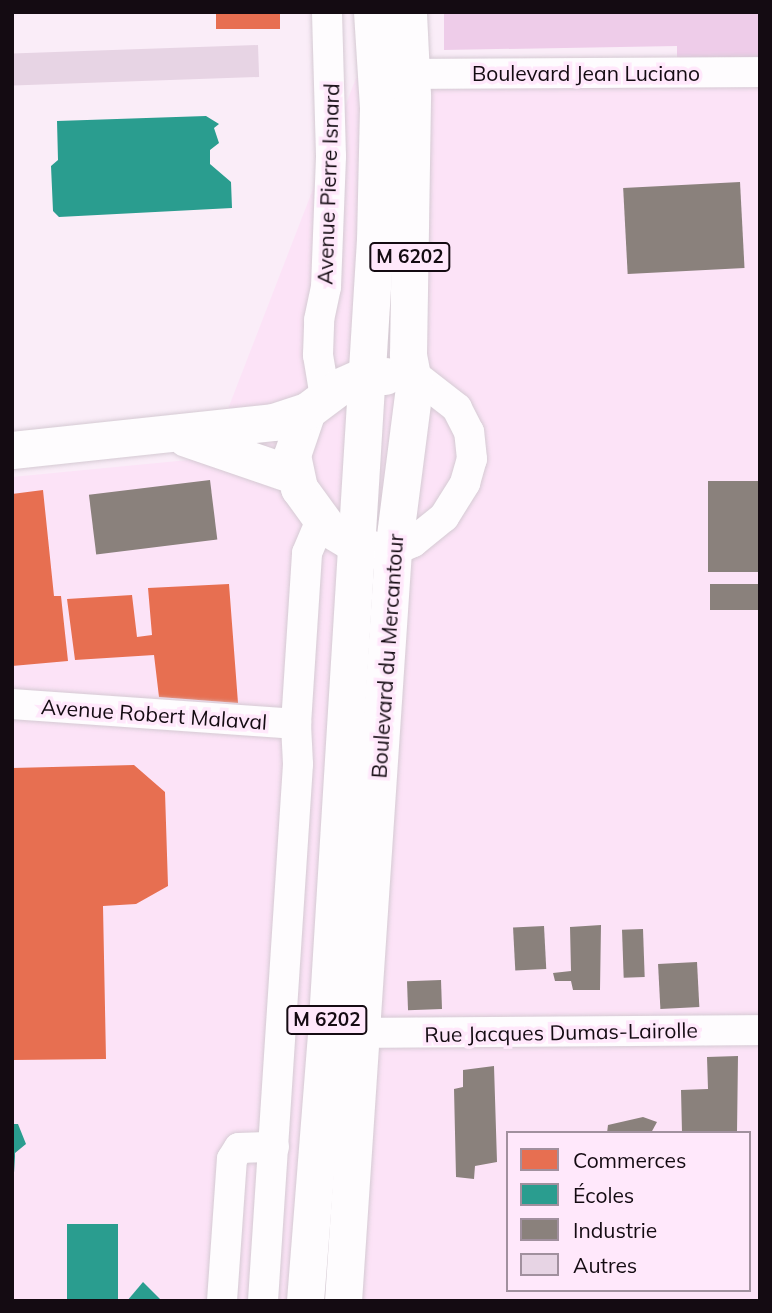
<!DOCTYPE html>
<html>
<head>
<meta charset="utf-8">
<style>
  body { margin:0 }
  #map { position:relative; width:772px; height:1313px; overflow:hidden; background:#faedf8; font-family:Mulish,sans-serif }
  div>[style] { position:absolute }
  .built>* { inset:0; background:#fce3f7 }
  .green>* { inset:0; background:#eecce9 }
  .shops>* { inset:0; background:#e76f51; transform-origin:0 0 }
  .schools>* { inset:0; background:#2a9d8f; transform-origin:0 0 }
  .industry>* { inset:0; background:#8a817c; transform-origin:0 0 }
  .building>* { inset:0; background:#e7d4e4; transform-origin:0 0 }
  .roads { filter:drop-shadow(0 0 2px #d5cad3) drop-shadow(0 0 2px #d5cad3) }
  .minor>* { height:30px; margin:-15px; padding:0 15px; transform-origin:15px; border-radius:15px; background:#fefcfe }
  .major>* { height:37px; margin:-18.5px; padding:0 18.5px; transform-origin:18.5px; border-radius:18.5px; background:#fefcfe }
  span { translate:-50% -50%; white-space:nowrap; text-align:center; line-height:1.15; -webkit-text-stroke:7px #ffe8fb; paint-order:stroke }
  .shield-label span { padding:2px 5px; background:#ffe8fb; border:2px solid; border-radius:5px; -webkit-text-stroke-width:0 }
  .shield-label { font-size:19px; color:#140b12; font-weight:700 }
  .street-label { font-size:21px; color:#140b12 }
  .frame { position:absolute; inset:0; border:14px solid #140b12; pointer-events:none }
  .legend { position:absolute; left:506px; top:1131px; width:245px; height:161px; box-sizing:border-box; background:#ffe8fb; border:2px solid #a1909e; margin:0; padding:9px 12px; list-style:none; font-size:21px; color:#140b12 }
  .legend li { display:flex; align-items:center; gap:14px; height:35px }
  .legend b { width:35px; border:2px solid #a1909e }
</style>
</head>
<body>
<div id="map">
  <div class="built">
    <div style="clip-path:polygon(evenodd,356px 78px,760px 82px,760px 1301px,12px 1301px,12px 477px,209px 458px,356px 78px,508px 1133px,749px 1133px,749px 1290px,508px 1290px,508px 1133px)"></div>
  </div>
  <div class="green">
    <div style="clip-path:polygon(444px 12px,760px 12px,760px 60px,677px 60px,677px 46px,444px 50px)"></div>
  </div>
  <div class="shops">
    <div style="left:216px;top:12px;width:64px;height:17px"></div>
    <div style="clip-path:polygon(43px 490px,54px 596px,61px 596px,68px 661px,12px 666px,12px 494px)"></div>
    <div style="clip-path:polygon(229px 584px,238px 703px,159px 697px,154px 655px,75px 660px,67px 599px,132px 595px,137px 637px,152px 635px,148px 588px)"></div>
    <div style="clip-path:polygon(134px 765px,165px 792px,168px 886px,136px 904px,103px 906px,106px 1059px,12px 1060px,12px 768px)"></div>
  </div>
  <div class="schools">
    <div style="clip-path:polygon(206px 116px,219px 124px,214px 128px,219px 143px,210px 150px,210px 164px,231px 182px,232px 208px,59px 217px,53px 211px,51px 166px,58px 160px,57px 121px)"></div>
    <div style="clip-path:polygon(12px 1124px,18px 1124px,26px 1144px,15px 1153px,15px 1173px)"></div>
    <div style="left:67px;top:1224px;width:51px;height:77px"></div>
    <div style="clip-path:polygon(143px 1282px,162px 1301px,127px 1301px)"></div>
  </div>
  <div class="industry">
    <div style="left:740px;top:182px;width:86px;height:117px;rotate:87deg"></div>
    <div style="left:210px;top:480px;width:60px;height:122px;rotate:83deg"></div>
    <div style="left:708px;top:481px;width:52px;height:91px"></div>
    <div style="left:760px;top:584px;width:26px;height:50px;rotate:90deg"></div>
    <div style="clip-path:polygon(601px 925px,600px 990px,573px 990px,571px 981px,555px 981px,553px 973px,571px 971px,570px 927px)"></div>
    <div style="left:544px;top:926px;width:43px;height:31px;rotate:87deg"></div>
    <div style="left:643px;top:929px;width:48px;height:21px;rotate:88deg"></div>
    <div style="left:697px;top:962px;width:45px;height:39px;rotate:87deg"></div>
    <div style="left:441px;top:980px;width:29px;height:34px;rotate:88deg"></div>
    <div style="clip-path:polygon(738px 1056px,737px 1133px,682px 1133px,681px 1090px,708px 1089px,707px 1057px)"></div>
    <div style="clip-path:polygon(494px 1066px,497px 1162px,475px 1166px,474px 1179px,456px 1177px,454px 1089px,463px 1087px,463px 1070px)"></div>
    <div style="clip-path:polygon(643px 1117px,657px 1122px,651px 1133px,607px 1133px,608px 1125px)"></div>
  </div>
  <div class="building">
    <div style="left:258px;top:45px;width:32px;height:246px;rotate:88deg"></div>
  </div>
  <div class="roads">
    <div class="minor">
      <div style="left:412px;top:74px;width:348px;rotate:-0.3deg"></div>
      <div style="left:325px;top:397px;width:43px;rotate:-99.5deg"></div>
      <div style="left:318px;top:355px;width:35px;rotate:-88deg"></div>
      <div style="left:319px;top:320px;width:34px;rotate:-78deg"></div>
      <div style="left:326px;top:287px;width:131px;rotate:-87.8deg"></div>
      <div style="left:331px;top:156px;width:144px;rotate:-91.6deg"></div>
      <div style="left:393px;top:551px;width:22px;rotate:-24deg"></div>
      <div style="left:413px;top:542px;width:40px;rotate:-39deg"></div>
      <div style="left:444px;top:517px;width:40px;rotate:-58deg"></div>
      <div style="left:465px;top:483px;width:25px;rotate:-74deg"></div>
      <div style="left:472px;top:459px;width:27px;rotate:-96deg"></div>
      <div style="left:469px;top:432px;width:27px;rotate:-117deg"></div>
      <div style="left:457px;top:408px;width:57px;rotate:-142.1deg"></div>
      <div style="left:12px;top:704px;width:285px;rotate:4deg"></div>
      <div style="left:362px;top:1033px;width:398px;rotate:-0.4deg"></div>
      <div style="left:222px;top:1301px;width:142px;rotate:-86deg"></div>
      <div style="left:232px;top:1159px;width:13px;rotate:-58deg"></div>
      <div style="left:239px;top:1148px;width:35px;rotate:-2deg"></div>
      <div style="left:263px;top:1301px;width:538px;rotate:-86.27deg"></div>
      <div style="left:298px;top:764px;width:40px;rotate:-92.9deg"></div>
      <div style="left:296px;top:724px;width:171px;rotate:-86.3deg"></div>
      <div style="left:307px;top:553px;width:36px;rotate:-67deg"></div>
    </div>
    <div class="major">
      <div style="left:307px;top:411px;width:46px;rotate:108.8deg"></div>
      <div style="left:292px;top:455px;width:34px;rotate:78deg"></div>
      <div style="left:299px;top:488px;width:49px;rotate:54.1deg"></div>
      <div style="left:328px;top:528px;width:33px;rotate:31deg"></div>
      <div style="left:356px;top:545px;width:21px;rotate:14deg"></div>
      <div style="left:186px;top:438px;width:114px;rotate:18.9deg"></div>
      <div style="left:12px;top:450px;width:262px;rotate:-6.1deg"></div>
      <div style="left:273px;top:422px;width:36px;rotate:-18deg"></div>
      <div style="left:307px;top:411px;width:40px;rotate:-37deg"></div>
      <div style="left:339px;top:387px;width:27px;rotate:-24deg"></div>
      <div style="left:364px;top:376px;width:21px"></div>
      <div style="left:305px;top:1301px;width:266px;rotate:-85.5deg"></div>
      <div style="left:326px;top:1036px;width:798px;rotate:-86.48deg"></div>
      <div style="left:375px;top:240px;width:133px;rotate:-88.7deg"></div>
      <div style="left:378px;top:107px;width:95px;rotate:-93.6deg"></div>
      <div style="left:343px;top:1301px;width:752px;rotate:-86.19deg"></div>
      <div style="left:393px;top:551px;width:166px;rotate:-82.7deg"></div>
      <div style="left:414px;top:386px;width:32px;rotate:-101deg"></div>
      <div style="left:408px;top:355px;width:260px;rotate:-89.1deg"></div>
      <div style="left:412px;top:95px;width:83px;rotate:-92.8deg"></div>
    </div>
  </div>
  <div class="shield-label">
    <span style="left:410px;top:257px">M 6202</span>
    <span style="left:327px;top:1020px">M 6202</span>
  </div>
  <div class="street-label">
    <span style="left:586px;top:73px">Boulevard Jean Luciano</span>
    <span style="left:328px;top:184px;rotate:-88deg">Avenue Pierre Isnard</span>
    <span style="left:387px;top:656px;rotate:-86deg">Boulevard du Mercantour</span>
    <span style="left:154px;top:714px;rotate:4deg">Avenue Robert Malaval</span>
    <span style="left:561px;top:1032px;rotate:-1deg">Rue Jacques Dumas-Lairolle</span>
  </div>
  <div class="frame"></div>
  <ul class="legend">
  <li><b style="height:19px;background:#e76f51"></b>Commerces</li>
  <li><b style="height:19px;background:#2a9d8f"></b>Écoles</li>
  <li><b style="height:19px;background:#8a817c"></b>Industrie</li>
  <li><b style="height:19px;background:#e7d4e4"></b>Autres</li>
  </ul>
</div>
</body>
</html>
